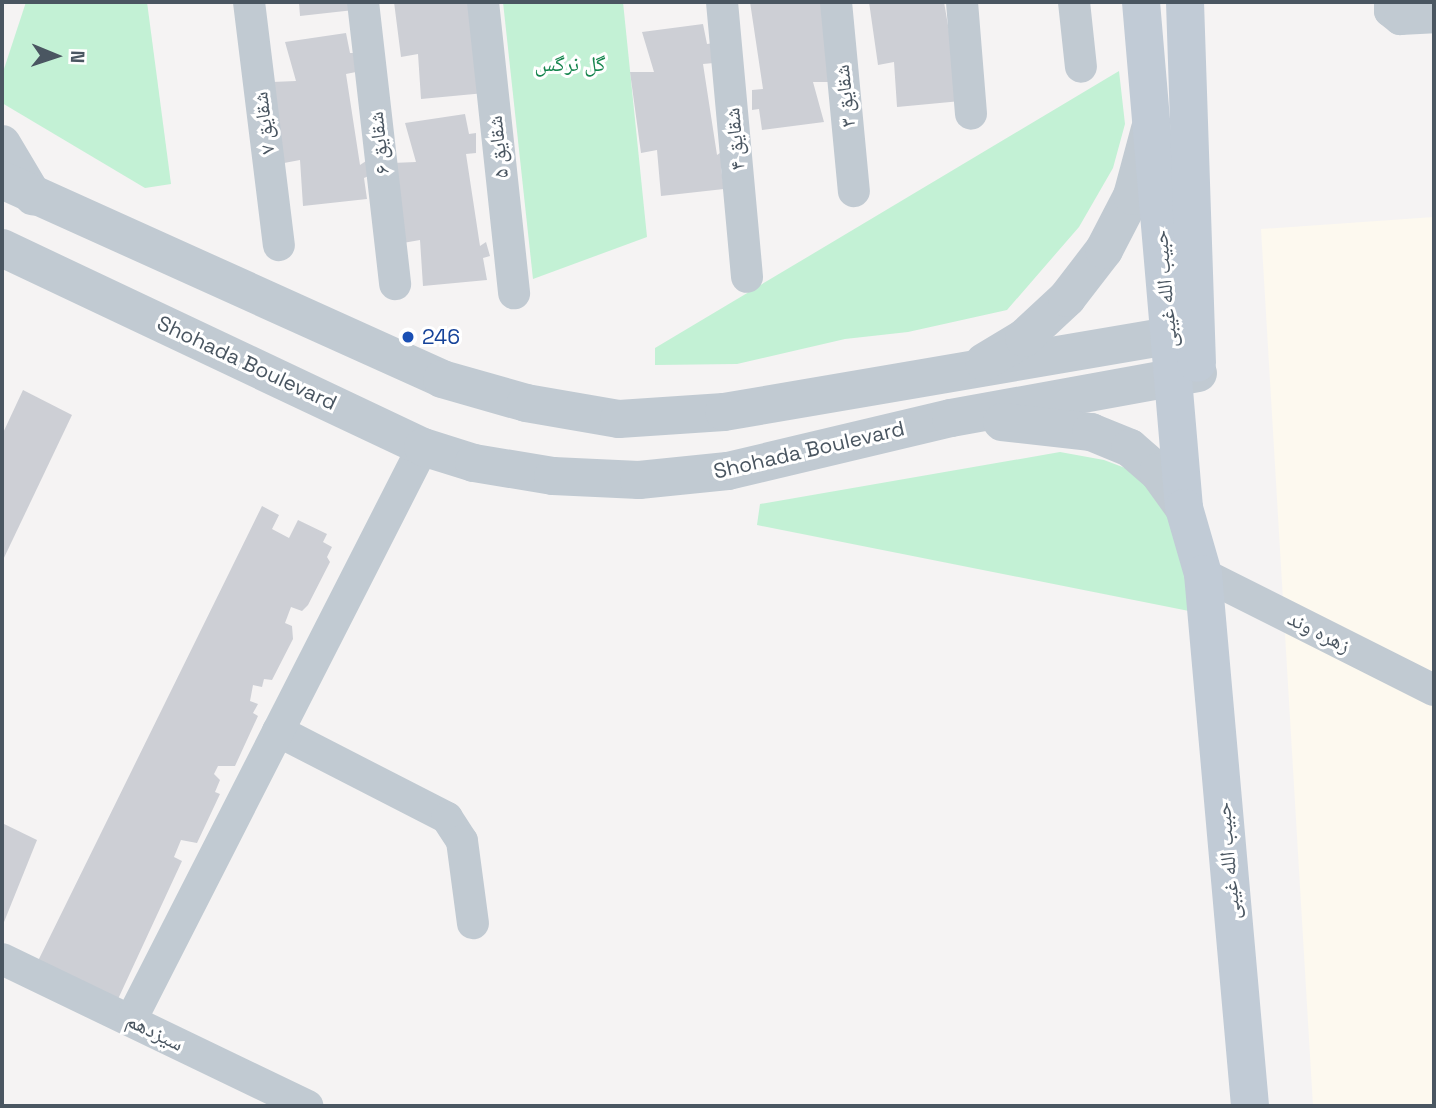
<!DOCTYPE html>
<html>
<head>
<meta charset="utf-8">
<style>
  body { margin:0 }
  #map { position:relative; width:1436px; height:1108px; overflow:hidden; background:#f5f3f3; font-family:"Space Grotesk","Noto Naskh Arabic",sans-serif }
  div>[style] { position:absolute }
  .commercial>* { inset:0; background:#fdf9ef }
  .green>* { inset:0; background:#c3f1d5 }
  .building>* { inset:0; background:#cdcfd5 }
  .minor>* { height:32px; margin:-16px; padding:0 16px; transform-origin:16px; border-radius:16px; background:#c1cad2 }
  .tertiary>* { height:38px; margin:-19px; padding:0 19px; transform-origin:19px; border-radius:19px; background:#c1cad2 }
  .secondary>* { height:38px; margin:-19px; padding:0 19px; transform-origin:19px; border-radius:19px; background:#c1cbd6 }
  .dots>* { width:19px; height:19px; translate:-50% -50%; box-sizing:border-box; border:4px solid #fff; border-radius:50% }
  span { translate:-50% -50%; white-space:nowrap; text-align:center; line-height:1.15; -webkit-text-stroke:6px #fff; paint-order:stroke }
  .park-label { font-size:21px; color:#17864f }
  .street-label { font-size:21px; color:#4a5661 }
  .transit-label { font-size:21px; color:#164399 }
  .left { translate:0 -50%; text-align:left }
  .frame { position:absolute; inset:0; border:4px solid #4a5661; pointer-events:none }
  .north { position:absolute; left:21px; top:21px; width:70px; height:70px; -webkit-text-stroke:5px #fff; paint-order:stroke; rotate:92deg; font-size:19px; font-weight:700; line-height:28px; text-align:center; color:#4a5661 }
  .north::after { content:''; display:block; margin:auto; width:24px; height:32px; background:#4a5661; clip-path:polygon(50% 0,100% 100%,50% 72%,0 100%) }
</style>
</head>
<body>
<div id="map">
  <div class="commercial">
    <div style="clip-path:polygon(1434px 217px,1434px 1106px,1313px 1106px,1261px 229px)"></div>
  </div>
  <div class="green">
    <div style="clip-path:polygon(26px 2px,147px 2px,171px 184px,145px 188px,2px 103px,2px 75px)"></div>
    <div style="clip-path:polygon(503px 2px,623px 2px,647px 237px,533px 279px)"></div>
    <div style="clip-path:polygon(1119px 71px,1125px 124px,1113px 168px,1079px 227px,1007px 310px,908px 332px,845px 339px,737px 364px,655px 365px,655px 348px)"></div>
    <div style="clip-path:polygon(1060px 452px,1104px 460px,1141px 474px,1175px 513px,1194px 612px,757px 525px,760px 504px)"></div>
  </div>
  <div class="building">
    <div style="clip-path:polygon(299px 2px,362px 2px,363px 9px,300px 16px)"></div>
    <div style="clip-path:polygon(394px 2px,469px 2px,485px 93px,421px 99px,418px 54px,401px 57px)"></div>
    <div style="clip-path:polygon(750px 2px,821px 2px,837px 82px,813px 82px,824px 122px,762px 130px,759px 109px,752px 110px,752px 90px,763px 89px)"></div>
    <div style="clip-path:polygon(869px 2px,944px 2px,961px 101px,897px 107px,894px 62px,878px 65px)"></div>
    <div style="clip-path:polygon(703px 24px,707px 44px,714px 43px,714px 63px,703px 64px,717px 155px,723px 151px,728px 166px,721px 168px,724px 189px,661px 196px,657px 150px,641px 153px,630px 72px,654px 72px,642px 32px)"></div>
    <div style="clip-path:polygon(346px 33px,350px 53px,356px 53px,356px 72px,346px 74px,360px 165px,366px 161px,371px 175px,364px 178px,367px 199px,303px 206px,300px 160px,284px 163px,272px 82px,296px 81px,285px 42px)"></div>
    <div style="clip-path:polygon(465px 114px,469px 134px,476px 133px,476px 153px,466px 154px,480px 246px,486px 242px,490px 256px,483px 258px,487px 280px,423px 286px,420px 240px,403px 243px,392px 163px,416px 162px,405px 123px)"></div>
    <div style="clip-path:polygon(23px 390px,72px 415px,2px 562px,2px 435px)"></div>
    <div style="clip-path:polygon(262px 506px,279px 515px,272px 529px,289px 538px,298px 520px,327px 534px,323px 542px,332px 547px,327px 557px,330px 562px,308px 605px,302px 611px,291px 607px,285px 623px,292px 626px,293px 639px,272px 680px,264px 679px,262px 687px,253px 685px,250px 701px,258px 704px,253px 713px,258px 716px,235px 766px,218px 766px,214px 774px,220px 780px,215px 792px,220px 794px,197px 843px,181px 840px,174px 857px,182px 861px,112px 1012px,35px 967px)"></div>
    <div style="clip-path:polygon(2px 823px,37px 840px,2px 927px)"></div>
  </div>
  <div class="minor">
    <div style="left:249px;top:2px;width:245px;rotate:83deg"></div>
    <div style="left:363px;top:2px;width:284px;rotate:83.5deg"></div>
    <div style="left:483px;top:2px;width:293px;rotate:83.9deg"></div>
    <div style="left:722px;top:2px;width:276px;rotate:84.8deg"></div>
    <div style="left:836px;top:2px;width:190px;rotate:84.6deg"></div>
    <div style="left:962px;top:2px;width:112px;rotate:85.4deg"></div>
    <div style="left:1074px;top:2px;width:65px;rotate:83.9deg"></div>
    <div style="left:1390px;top:2px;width:9px;rotate:90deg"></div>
    <div style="left:1390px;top:11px;width:13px;rotate:39deg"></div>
    <div style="left:1400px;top:19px;width:34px;rotate:-3deg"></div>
    <div style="left:1203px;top:574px;width:258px;rotate:26.7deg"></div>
    <div style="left:278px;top:731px;width:190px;rotate:27.2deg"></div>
    <div style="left:447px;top:818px;width:27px;rotate:57deg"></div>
    <div style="left:462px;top:841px;width:83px;rotate:82.4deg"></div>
    <div style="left:2px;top:959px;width:339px;rotate:25.7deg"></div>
    <div style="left:131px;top:1020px;width:643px;rotate:-63deg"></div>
  </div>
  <div class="tertiary">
    <div style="left:2px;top:144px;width:61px;rotate:59.2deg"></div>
    <div style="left:2px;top:180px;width:483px;rotate:24.3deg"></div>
    <div style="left:442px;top:379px;width:87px;rotate:15.9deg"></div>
    <div style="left:526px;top:403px;width:94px;rotate:9.8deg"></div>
    <div style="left:619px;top:419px;width:105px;rotate:-3.8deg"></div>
    <div style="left:724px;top:412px;width:477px;rotate:-9.7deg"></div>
    <div style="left:2px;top:248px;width:466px;rotate:25.3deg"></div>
    <div style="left:423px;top:447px;width:53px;rotate:17.4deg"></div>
    <div style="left:474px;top:463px;width:80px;rotate:9.3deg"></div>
    <div style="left:553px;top:476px;width:86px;rotate:2.7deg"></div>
    <div style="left:639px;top:480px;width:89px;rotate:-5.8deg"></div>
    <div style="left:728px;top:471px;width:229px;rotate:-13.4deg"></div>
    <div style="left:951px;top:418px;width:251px;rotate:-10.3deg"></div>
    <div style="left:984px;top:362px;width:47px;rotate:-31deg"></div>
    <div style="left:1024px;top:338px;width:59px;rotate:-42.9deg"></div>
    <div style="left:1067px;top:298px;width:61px;rotate:-52.4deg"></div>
    <div style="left:1104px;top:250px;width:61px;rotate:-62.6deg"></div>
    <div style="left:1132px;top:196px;width:69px;rotate:-75deg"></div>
    <div style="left:1002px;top:422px;width:90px;rotate:6.4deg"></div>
    <div style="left:1091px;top:432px;width:42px;rotate:22.3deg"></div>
    <div style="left:1130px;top:448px;width:37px;rotate:41deg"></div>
    <div style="left:1158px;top:472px;width:44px;rotate:54.2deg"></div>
  </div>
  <div class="secondary">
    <div style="left:1141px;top:2px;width:508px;rotate:85.14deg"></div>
    <div style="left:1184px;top:508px;width:69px;rotate:73.9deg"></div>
    <div style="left:1203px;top:574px;width:534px;rotate:84.95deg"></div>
    <div style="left:1185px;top:2px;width:361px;rotate:88.1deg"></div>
  </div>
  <div class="dots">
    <div style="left:408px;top:337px;background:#1a4fb4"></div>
  </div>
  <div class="park-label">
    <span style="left:570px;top:64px">گل نرگس</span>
  </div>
  <div class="street-label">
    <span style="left:845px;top:96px;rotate:-96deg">شقایق ۳</span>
    <span style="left:264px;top:123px;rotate:-97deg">شقایق ۷</span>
    <span style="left:735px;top:139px;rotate:-95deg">شقایق ۴</span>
    <span style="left:379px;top:143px;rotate:-96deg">شقایق ۶</span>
    <span style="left:498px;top:147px;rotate:-96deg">شقایق ۵</span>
    <span style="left:1165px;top:289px;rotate:-95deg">حبیب الله غیبی</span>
    <span style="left:247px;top:363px;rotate:25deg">Shohada Boulevard</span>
    <span style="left:809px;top:450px;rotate:-13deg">Shohada Boulevard</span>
    <span style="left:1319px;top:632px;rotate:27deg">زهره وند</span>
    <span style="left:1228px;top:861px;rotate:-95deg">حبیب الله غیبی</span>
    <span style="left:155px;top:1032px;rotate:26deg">سیزدهم</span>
  </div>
  <div class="transit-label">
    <span class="left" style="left:422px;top:337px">246</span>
  </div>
  <div class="frame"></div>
  <div class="north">N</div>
</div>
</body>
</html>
